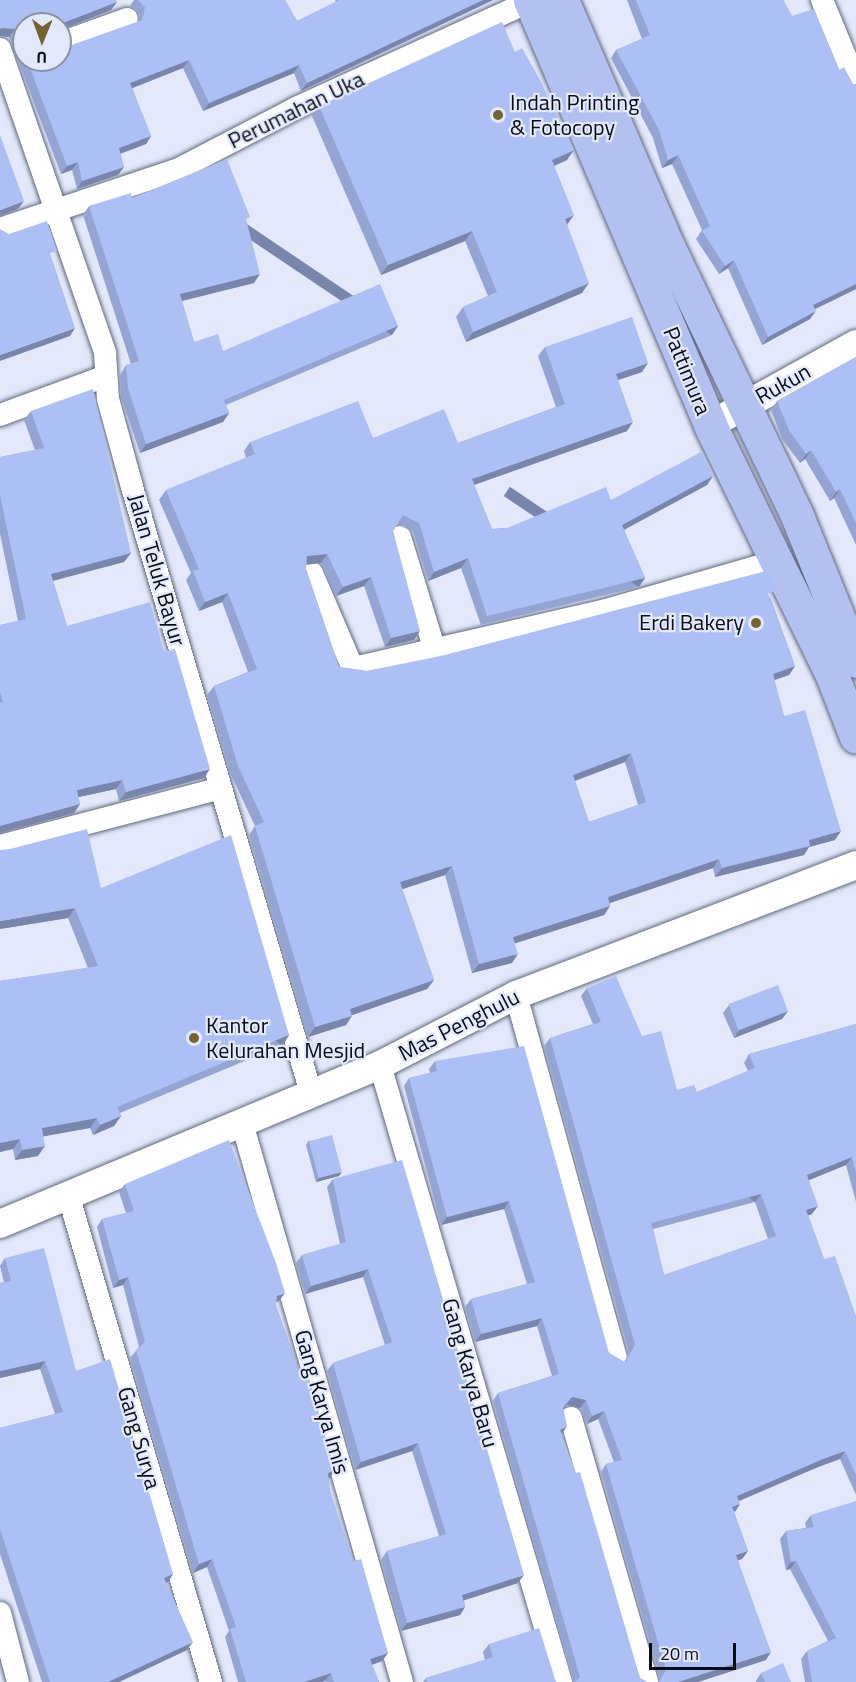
<!DOCTYPE html>
<html>
<head>
<meta charset="utf-8">
<style>
  body { margin:0 }
  #map { position:relative; width:856px; height:1682px; overflow:hidden; background:#e3e9fa; font-family:"Titillium Web",sans-serif }
  div>[style] { position:absolute }
  .roads { filter:drop-shadow(0 0 2px #5e677f) drop-shadow(0 0 2px #5e677f) }
  .minor>* { height:22px; margin:-11px; padding:0 11px; transform-origin:11px; border-radius:11px; background:#fff }
  .tertiary>* { height:28px; margin:-14px; padding:0 14px; transform-origin:14px; border-radius:14px; background:#fff }
  .primary>* { height:33px; margin:-16.5px; padding:0 16.5px; transform-origin:16.5px; border-radius:16.5px; background:#b2c1ef }
  .wall>* { inset:0; background:#94a5d4 }
  .shaded-wall>* { inset:0; background:#7886ac; transform-origin:0 0 }
  .building>* { inset:0; background:#acc0f6; transform-origin:0 0 }
  .dots>* { width:16px; height:16px; translate:-50% -50%; box-sizing:border-box; border:3px solid #e3e9fa; border-radius:50% }
  span { translate:-50% -50%; white-space:nowrap; text-align:center; line-height:1.15; -webkit-text-stroke:4.5px #e3e9fa; paint-order:stroke }
  .poi-label { font-size:22px; color:#080c15 }
  .left { translate:0 -50%; text-align:left }
  .right { translate:-100% -50%; text-align:right }
  .street-label { font-size:22px; color:#080c15 }
  .north { position:absolute; left:12px; top:12px; width:60px; height:60px; box-sizing:border-box; background:#e3e9fa; border:2px solid #8b919e; border-radius:50%; rotate:181deg; font-size:16px; font-weight:700; line-height:24px; text-align:center; color:#080c15 }
  .north::after { content:''; display:block; margin:auto; width:21px; height:27px; background:#756231; clip-path:polygon(50% 0,100% 100%,50% 72%,0 100%) }
  .scale { position:absolute; left:649px; top:1643px; width:87px; height:27px; box-sizing:border-box; border:3px solid #080c15; border-top:0; padding-left:8px; font-size:18px; line-height:21px; white-space:nowrap; color:#080c15; -webkit-text-stroke:4px #e3e9fa; paint-order:stroke }
</style>
</head>
<body>
<div id="map">
  <div class="roads">
    <div class="minor">
      <div style="left:822px;top:0;width:89px;rotate:67.5deg"></div>
      <div style="left:60px;top:43px;width:71px;rotate:-19.7deg"></div>
      <div style="left:0;top:49px;width:322px;rotate:70.9deg"></div>
      <div style="left:105px;top:353px;width:46px;rotate:86.3deg"></div>
      <div style="left:108px;top:399px;width:91px;rotate:74.7deg"></div>
      <div style="left:132px;top:487px;width:632px;rotate:73.54deg"></div>
      <div style="left:0;top:229px;width:189px;rotate:-18.5deg"></div>
      <div style="left:179px;top:169px;width:132px;rotate:-27.5deg"></div>
      <div style="left:296px;top:108px;width:258px;rotate:-24.5deg"></div>
      <div style="left:0;top:415px;width:113px;rotate:-20.2deg"></div>
      <div style="left:400px;top:537px;width:119px;rotate:72.9deg"></div>
      <div style="left:312px;top:573px;width:99px;rotate:66.8deg"></div>
      <div style="left:351px;top:664px;width:8px;rotate:23deg"></div>
      <div style="left:358px;top:667px;width:254px;rotate:-12.9deg"></div>
      <div style="left:606px;top:610px;width:178px;rotate:-16deg"></div>
      <div style="left:0;top:846px;width:228px;rotate:-14.7deg"></div>
      <div style="left:516px;top:995px;width:376px;rotate:74.6deg"></div>
      <div style="left:380px;top:1065px;width:643px;rotate:73.65deg"></div>
      <div style="left:242px;top:1123px;width:581px;rotate:74.03deg"></div>
      <div style="left:68px;top:1194px;width:509px;rotate:73.67deg"></div>
      <div style="left:571px;top:1418px;width:275px;rotate:73.9deg"></div>
      <div style="left:0;top:1613px;width:71px;rotate:75.4deg"></div>
    </div>
    <div class="tertiary">
      <div style="left:710px;top:425px;width:167px;rotate:-29deg"></div>
      <div style="left:0;top:1224px;width:412px;rotate:-22.7deg"></div>
      <div style="left:380px;top:1065px;width:153px;rotate:-27.2deg"></div>
      <div style="left:516px;top:995px;width:364px;rotate:-20.9deg"></div>
    </div>
    <div class="primary">
      <div style="left:530px;top:0;width:462px;rotate:67deg"></div>
      <div style="left:710px;top:425px;width:278px;rotate:64deg"></div>
      <div style="left:832px;top:675px;width:66px;rotate:68.8deg"></div>
      <div style="left:562px;top:0;width:266px;rotate:66.7deg"></div>
      <div style="left:667px;top:244px;width:304px;rotate:64.4deg"></div>
      <div style="left:798px;top:518px;width:154px;rotate:67.9deg"></div>
    </div>
  </div>
  <div class="wall">
    <div style="clip-path:polygon(0 0,117px 2px,111px 10px,60px 30px,60px 24px,24px 24px,24px 60px,60px 60px,64px 48px,138px 22px,140px 15px,130px 6px,134px 0,285px 0,297px 21px,336px 2px,335px 0,493px 0,301px 91px,294px 73px,203px 111px,183px 68px,132px 88px,151px 136px,146px 144px,120px 154px,124px 167px,118px 175px,77px 189px,72px 170px,61px 174px,9px 37px,0 36px)"></div>
    <div style="clip-path:polygon(627px 0,783px 0,792px 16px,839px 70px,853px 84px,856px 84px,856px 289px,815px 309px,810px 319px,762px 345px,728px 268px,719px 274px,696px 239px,702px 230px,672px 164px,662px 168px,653px 138px,611px 58px,616px 50px,642px 39px)"></div>
    <div style="clip-path:polygon(515px 52px,567px 160px,554px 166px,582px 293px,466px 342px,456px 317px,463px 307px,488px 296px,465px 241px,381px 275px,312px 116px,319px 106px)"></div>
    <div style="clip-path:polygon(132px 198px,247px 222px,254px 283px,182px 301px,194px 342px,223px 351px,398px 326px,392px 335px,226px 405px,229px 413px,223px 422px,140px 453px,121px 397px,120px 375px,126px 365px,131px 364px,83px 215px,89px 206px)"></div>
    <div style="clip-path:polygon(evenodd,545px 347px,642px 372px,618px 380px,627px 431px,474px 485px,492px 529px,507px 528px,611px 500px,713px 476px,707px 485px,624px 530px,645px 578px,639px 587px,481px 625px,461px 568px,428px 581px,413px 532px,397px 524px,393px 531px,414px 640px,385px 647px,364px 586px,336px 596px,321px 563px,306px 565px,306px 569px,339px 667px,367px 671px,770px 597px,795px 666px,789px 675px,774px 680px,784px 716px,835px 840px,809px 847px,804px 855px,715px 877px,713px 868px,610px 903px,610px 906px,604px 915px,515px 943px,512px 963px,472px 973px,445px 875px,402px 889px,434px 980px,427px 989px,352px 1015px,346px 1025px,308px 1037px,249px 835px,255px 826px,231px 775px,207px 695px,214px 686px,248px 672px,222px 602px,199px 611px,186px 580px,191px 573px,159px 500px,166px 490px,246px 458px,244px 451px,250px 442px,373px 438px,458px 443px,556px 407px,538px 356px,545px 347px,625px 762px,638px 805px,589px 822px,575px 781px,625px 762px)"></div>
    <div style="clip-path:polygon(856px 357px,856px 545px,834px 498px,830px 501px,805px 459px,800px 463px,782px 439px,771px 410px,777px 401px)"></div>
    <div style="clip-path:polygon(31px 411px,131px 553px,124px 562px,53px 581px,67px 626px,164px 651px,204px 778px,119px 801px,116px 789px,78px 797px,80px 804px,74px 813px,0 833px,0 625px,18px 621px,0 534px,0 457px,35px 450px,24px 420px)"></div>
    <div style="clip-path:polygon(101px 888px,289px 1035px,283px 1045px,120px 1113px,121px 1116px,114px 1126px,93px 1135px,90px 1128px,43px 1136px,38px 1156px,15px 1160px,13px 1149px,0 1152px,0 981px,88px 968px,68px 918px,0 929px)"></div>
    <div style="clip-path:polygon(evenodd,587px 988px,642px 1036px,677px 1090px,697px 1092px,748px 1071px,744px 1063px,749px 1054px,856px 1024px,856px 1202px,846px 1165px,809px 1180px,812px 1214px,808px 1215px,824px 1259px,856px 1316px,856px 1495px,840px 1459px,818px 1467px,739px 1501px,734px 1512px,748px 1551px,742px 1559px,738px 1560px,766px 1660px,698px 1682px,658px 1682px,660px 1678px,601px 1472px,606px 1464px,614px 1462px,598px 1419px,587px 1424px,580px 1408px,567px 1405px,564px 1409px,562px 1434px,640px 1678px,647px 1682px,573px 1682px,493px 1401px,498px 1393px,552px 1376px,537px 1326px,475px 1342px,465px 1307px,471px 1299px,527px 1284px,504px 1209px,441px 1225px,404px 1086px,409px 1078px,430px 1073px,429px 1069px,435px 1061px,609px 1353px,624px 1362px,629px 1353px,544px 1046px,550px 1038px,593px 1024px,581px 996px,587px 988px,755px 1202px,768px 1239px,664px 1275px,653px 1229px,755px 1202px)"></div>
    <div style="clip-path:polygon(729px 1005px,788px 1011px,782px 1019px,734px 1038px,723px 1013px)"></div>
    <div style="clip-path:polygon(309px 1140px,339px 1176px,316px 1182px,306px 1145px)"></div>
    <div style="clip-path:polygon(333px 1179px,518px 1583px,464px 1600px,465px 1607px,460px 1615px,401px 1631px,381px 1560px,387px 1551px,439px 1536px,412px 1451px,355px 1470px,327px 1371px,333px 1363px,385px 1345px,363px 1277px,305px 1294px,296px 1263px,302px 1255px,340px 1244px,327px 1187px)"></div>
    <div style="clip-path:polygon(125px 1184px,279px 1301px,276px 1302px,276px 1306px,335px 1470px,328px 1479px,330px 1491px,353px 1561px,388px 1653px,382px 1661px,372px 1665px,379px 1682px,326px 1682px,325px 1681px,322px 1682px,238px 1682px,225px 1637px,229px 1631px,207px 1567px,193px 1573px,130px 1358px,139px 1347px,123px 1285px,113px 1288px,97px 1227px,102px 1219px,126px 1213px,119px 1192px)"></div>
    <div style="clip-path:polygon(5px 1258px,76px 1371px,173px 1574px,168px 1582px,166px 1583px,187px 1650px,119px 1682px,42px 1682px,0 1554px,0 1428px,55px 1414px,40px 1369px,0 1378px,0 1283px,4px 1282px,0 1266px)"></div>
    <div style="clip-path:polygon(811px 1515px,856px 1682px,805px 1682px,801px 1659px,807px 1651px,828px 1641px,790px 1569px,786px 1570px,780px 1539px,786px 1531px,806px 1528px,805px 1523px)"></div>
    <div style="clip-path:polygon(489px 1644px,556px 1682px,423px 1682px,426px 1678px,485px 1660px,483px 1652px)"></div>
    <div style="clip-path:polygon(761px 1673px,791px 1682px,756px 1682px,756px 1681px)"></div>
  </div>
  <div class="shaded-wall">
    <div style="clip-path:polygon(483px 0,493px 0,301px 91px,307px 83px)"></div>
    <div style="clip-path:polygon(117px 2px,111px 10px,60px 30px,60px 24px)"></div>
    <div style="clip-path:polygon(2px 28px,15px 29px,9px 37px,0 36px,0 29px)"></div>
    <div style="clip-path:polygon(189px 60px,183px 68px,125px 91px,130px 83px)"></div>
    <div style="clip-path:polygon(299px 65px,294px 73px,203px 111px,209px 103px)"></div>
    <div style="clip-path:polygon(151px 136px,146px 144px,114px 156px,119px 148px)"></div>
    <div style="clip-path:polygon(574px 150px,567px 160px,545px 170px,552px 160px)"></div>
    <div style="clip-path:polygon(678px 155px,672px 164px,662px 168px,668px 160px)"></div>
    <div style="clip-path:polygon(78px 162px,72px 170px,61px 174px,67px 166px)"></div>
    <div style="clip-path:polygon(124px 167px,118px 175px,77px 189px,82px 181px)"></div>
    <div style="clip-path:polygon(24px 201px,18px 209px,0 216px,0 210px)"></div>
    <div style="clip-path:polygon(574px 215px,567px 225px,565px 219px)"></div>
    <div style="clip-path:polygon(472px 231px,465px 241px,381px 275px,388px 265px)"></div>
    <div style="clip-path:polygon(734px 260px,728px 268px,719px 274px,725px 266px)"></div>
    <div style="clip-path:polygon(260px 274px,254px 283px,173px 303px,180px 294px)"></div>
    <div style="clip-path:polygon(589px 283px,582px 293px,466px 342px,473px 332px)"></div>
    <div style="clip-path:polygon(856px 284px,856px 289px,807px 313px,813px 305px)"></div>
    <div style="clip-path:polygon(816px 311px,810px 319px,762px 345px,768px 337px)"></div>
    <div style="left:398px;top:326px;width:11px;height:189px;rotate:124deg"></div>
    <div style="clip-path:polygon(75px 328px,70px 336px,0 361px,0 355px)"></div>
    <div style="clip-path:polygon(648px 363px,642px 372px,609px 383px,616px 374px)"></div>
    <div style="clip-path:polygon(229px 413px,223px 422px,140px 453px,146px 444px)"></div>
    <div style="clip-path:polygon(633px 422px,627px 431px,465px 488px,472px 479px)"></div>
    <div style="clip-path:polygon(811px 450px,805px 459px,800px 463px,806px 454px)"></div>
    <div style="clip-path:polygon(713px 476px,707px 485px,616px 534px,622px 525px)"></div>
    <div style="clip-path:polygon(840px 489px,834px 498px,830px 501px,836px 492px)"></div>
    <div style="clip-path:polygon(131px 553px,124px 562px,44px 583px,51px 574px)"></div>
    <div style="clip-path:polygon(327px 554px,321px 563px,301px 565px,307px 556px)"></div>
    <div style="clip-path:polygon(468px 558px,461px 568px,428px 581px,434px 572px)"></div>
    <div style="clip-path:polygon(371px 577px,364px 586px,336px 596px,343px 587px)"></div>
    <div style="left:645px;top:578px;width:11px;height:163px;rotate:124deg"></div>
    <div style="clip-path:polygon(228px 593px,222px 602px,199px 611px,205px 602px)"></div>
    <div style="clip-path:polygon(420px 631px,414px 640px,385px 647px,391px 638px)"></div>
    <div style="clip-path:polygon(795px 666px,789px 675px,766px 683px,773px 674px)"></div>
    <div style="clip-path:polygon(631px 753px,625px 762px,566px 784px,573px 775px)"></div>
    <div style="clip-path:polygon(210px 769px,204px 778px,119px 801px,126px 792px)"></div>
    <div style="clip-path:polygon(122px 780px,116px 789px,70px 799px,77px 790px)"></div>
    <div style="clip-path:polygon(80px 804px,74px 813px,0 833px,0 826px)"></div>
    <div style="clip-path:polygon(841px 831px,835px 840px,809px 847px,804px 855px,715px 877px,722px 868px,809px 840px)"></div>
    <div style="clip-path:polygon(719px 859px,713px 868px,601px 906px,608px 897px)"></div>
    <div style="clip-path:polygon(452px 866px,445px 875px,394px 892px,400px 882px)"></div>
    <div style="clip-path:polygon(610px 906px,604px 915px,507px 946px,513px 937px)"></div>
    <div style="clip-path:polygon(75px 908px,68px 918px,0 929px,0 921px)"></div>
    <div style="clip-path:polygon(518px 954px,512px 963px,472px 973px,479px 964px)"></div>
    <div style="clip-path:polygon(434px 980px,427px 989px,344px 1018px,352px 1016px,346px 1025px,308px 1037px,315px 1027px,350px 1009px)"></div>
    <div style="clip-path:polygon(788px 1011px,782px 1019px,734px 1038px,739px 1030px)"></div>
    <div style="left:289px;top:1035px;width:12px;height:186px;rotate:121deg"></div>
    <div style="clip-path:polygon(121px 1116px,114px 1126px,93px 1135px,100px 1125px)"></div>
    <div style="clip-path:polygon(97px 1118px,90px 1128px,35px 1138px,42px 1128px)"></div>
    <div style="clip-path:polygon(20px 1139px,13px 1149px,0 1152px,0 1143px)"></div>
    <div style="clip-path:polygon(45px 1146px,38px 1156px,15px 1160px,22px 1150px)"></div>
    <div style="clip-path:polygon(852px 1157px,846px 1165px,802px 1183px,807px 1175px)"></div>
    <div style="clip-path:polygon(342px 1172px,339px 1176px,316px 1182px,319px 1178px)"></div>
    <div style="left:761px;top:1194px;width:10px;height:114px;rotate:127deg"></div>
    <div style="clip-path:polygon(509px 1201px,504px 1209px,441px 1225px,447px 1217px)"></div>
    <div style="clip-path:polygon(818px 1206px,812px 1214px,801px 1218px,806px 1210px)"></div>
    <div style="clip-path:polygon(368px 1269px,363px 1277px,305px 1294px,311px 1286px)"></div>
    <div style="clip-path:polygon(128px 1277px,123px 1285px,113px 1288px,119px 1280px)"></div>
    <div style="clip-path:polygon(285px 1293px,279px 1301px,271px 1304px,277px 1296px)"></div>
    <div style="clip-path:polygon(542px 1318px,537px 1326px,475px 1342px,481px 1334px)"></div>
    <div style="clip-path:polygon(45px 1361px,40px 1369px,0 1378px,0 1371px)"></div>
    <div style="clip-path:polygon(572px 1397px,586px 1400px,580px 1408px,567px 1405px,558px 1415px)"></div>
    <div style="clip-path:polygon(604px 1411px,598px 1419px,587px 1424px,592px 1416px)"></div>
    <div style="clip-path:polygon(567px 1426px,562px 1434px,560px 1430px)"></div>
    <div style="clip-path:polygon(418px 1443px,412px 1451px,355px 1470px,361px 1462px)"></div>
    <div style="clip-path:polygon(845px 1451px,840px 1459px,818px 1467px,732px 1504px,737px 1496px,823px 1459px)"></div>
    <div style="clip-path:polygon(335px 1470px,330px 1478px,322px 1481px,328px 1473px)"></div>
    <div style="clip-path:polygon(740px 1504px,735px 1512px,732px 1507px)"></div>
    <div style="clip-path:polygon(748px 1551px,742px 1559px,730px 1563px,736px 1555px)"></div>
    <div style="clip-path:polygon(212px 1559px,207px 1567px,193px 1573px,199px 1564px)"></div>
    <div style="clip-path:polygon(796px 1561px,790px 1569px,786px 1570px,791px 1562px)"></div>
    <div style="clip-path:polygon(173px 1574px,168px 1582px,158px 1586px,164px 1578px)"></div>
    <div style="clip-path:polygon(524px 1575px,518px 1583px,456px 1603px,462px 1595px)"></div>
    <div style="clip-path:polygon(465px 1607px,460px 1615px,401px 1631px,407px 1623px)"></div>
    <div style="clip-path:polygon(193px 1642px,187px 1650px,119px 1682px,108px 1682px)"></div>
    <div style="clip-path:polygon(771px 1652px,766px 1660px,698px 1682px,678px 1682px)"></div>
    <div style="clip-path:polygon(388px 1653px,382px 1661px,365px 1667px,370px 1659px)"></div>
    <div style="clip-path:polygon(331px 1673px,325px 1681px,322px 1682px,304px 1682px)"></div>
  </div>
  <div class="building">
    <div style="clip-path:polygon(0 0,116px 0,117px 2px,60px 24px,24px 24px,24px 53px,15px 29px,2px 28px,0 29px)"></div>
    <div style="clip-path:polygon(138px 0,285px 0,297px 21px,339px 0,483px 0,307px 83px,299px 65px,209px 103px,189px 60px,130px 83px,151px 136px,119px 148px,124px 167px,82px 181px,78px 162px,67px 166px,27px 60px,60px 60px,60px 45px,64px 48px,142px 20px,145px 7px)"></div>
    <div style="clip-path:polygon(636px 0,783px 0,792px 16px,814px 9px,839px 70px,844px 67px,853px 84px,856px 84px,856px 284px,813px 305px,816px 311px,768px 337px,734px 260px,725px 266px,702px 231px,710px 226px,678px 155px,668px 160px,659px 130px,616px 50px,650px 35px)"></div>
    <div style="clip-path:polygon(502px 22px,515px 52px,522px 48px,539px 78px,574px 150px,552px 160px,574px 215px,565px 219px,589px 283px,473px 332px,463px 307px,497px 292px,472px 231px,388px 265px,319px 106px)"></div>
    <div style="clip-path:polygon(0 135px,24px 201px,0 210px)"></div>
    <div style="clip-path:polygon(227px 159px,250px 217px,246px 219px,260px 274px,180px 294px,194px 342px,218px 334px,223px 351px,380px 284px,398px 326px,224px 400px,229px 413px,146px 444px,128px 388px,126px 365px,139px 361px,89px 206px,131px 193px,132px 198px)"></div>
    <div style="clip-path:polygon(47px 221px,57px 251px,50px 253px,75px 328px,0 355px,0 229px,9px 234px)"></div>
    <div style="clip-path:polygon(evenodd,632px 317px,648px 363px,616px 374px,633px 422px,472px 479px,492px 529px,507px 528px,606px 487px,611px 500px,701px 452px,713px 476px,622px 525px,645px 578px,487px 616px,468px 558px,434px 572px,419px 523px,403px 515px,393px 531px,420px 631px,391px 638px,371px 577px,343px 587px,327px 554px,307px 556px,306px 569px,339px 667px,367px 671px,445px 655px,770px 570px,774px 592px,768px 593px,795px 666px,773px 674px,784px 716px,805px 710px,841px 831px,809px 840px,810px 846px,722px 868px,719px 859px,608px 897px,610px 906px,513px 937px,518px 954px,479px 964px,452px 866px,400px 882px,434px 980px,350px 1009px,352px 1016px,315px 1027px,255px 826px,264px 822px,238px 766px,214px 686px,257px 669px,228px 593px,205px 602px,193px 571px,199px 569px,166px 490px,255px 454px,250px 442px,358px 401px,373px 438px,444px 409px,458px 443px,565px 404px,545px 347px,632px 317px,631px 753px,646px 802px,589px 822px,573px 775px,631px 753px)"></div>
    <div style="clip-path:polygon(856px 357px,856px 523px,840px 489px,836px 492px,811px 450px,806px 454px,789px 430px,777px 401px)"></div>
    <div style="clip-path:polygon(93px 389px,131px 553px,51px 574px,67px 626px,150px 602px,164px 651px,175px 649px,210px 769px,126px 792px,122px 780px,77px 790px,80px 804px,0 826px,0 703px,3px 702px,0 692px,0 625px,26px 619px,0 495px,0 457px,44px 448px,31px 411px)"></div>
    <div style="clip-path:polygon(87px 829px,101px 888px,231px 835px,289px 1035px,117px 1107px,121px 1116px,100px 1125px,97px 1118px,42px 1128px,45px 1146px,22px 1150px,20px 1139px,0 1143px,0 981px,98px 966px,75px 908px,0 921px,0 850px,10px 849px)"></div>
    <div style="clip-path:polygon(evenodd,616px 976px,642px 1036px,661px 1031px,677px 1090px,694px 1085px,697px 1092px,755px 1068px,749px 1054px,856px 1024px,856px 1173px,852px 1157px,807px 1175px,818px 1206px,806px 1210px,824px 1259px,835px 1256px,856px 1316px,856px 1475px,845px 1451px,823px 1459px,737px 1496px,740px 1504px,732px 1507px,748px 1551px,736px 1555px,771px 1652px,678px 1682px,659px 1682px,666px 1670px,606px 1464px,622px 1460px,604px 1411px,592px 1416px,586px 1400px,572px 1397px,563px 1407px,567px 1426px,560px 1430px,576px 1473px,580px 1472px,640px 1678px,647px 1682px,575px 1682px,580px 1677px,498px 1393px,559px 1374px,542px 1318px,481px 1334px,471px 1299px,535px 1282px,509px 1201px,447px 1217px,409px 1078px,437px 1071px,435px 1061px,524px 1046px,609px 1353px,625px 1362px,635px 1345px,550px 1038px,601px 1022px,587px 988px,616px 976px,761px 1194px,776px 1236px,664px 1275px,651px 1223px,761px 1194px)"></div>
    <div style="left:778px;top:985px;width:28px;height:53px;rotate:69deg"></div>
    <div style="left:332px;top:1135px;width:38px;height:24px;rotate:75deg"></div>
    <div style="clip-path:polygon(229px 1140px,276px 1263px,285px 1293px,277px 1296px,276px 1306px,300px 1374px,307px 1371px,335px 1470px,328px 1473px,330px 1491px,353px 1561px,361px 1559px,388px 1653px,370px 1659px,379px 1682px,334px 1682px,331px 1673px,304px 1682px,246px 1682px,230px 1629px,236px 1627px,212px 1559px,199px 1564px,136px 1350px,145px 1342px,128px 1277px,119px 1280px,102px 1219px,134px 1211px,125px 1184px)"></div>
    <div style="clip-path:polygon(402px 1160px,524px 1575px,462px 1595px,465px 1607px,407px 1623px,387px 1551px,446px 1534px,418px 1443px,361px 1462px,333px 1363px,392px 1342px,368px 1269px,311px 1286px,302px 1255px,346px 1242px,333px 1179px)"></div>
    <div style="clip-path:polygon(44px 1248px,76px 1371px,110px 1359px,173px 1574px,164px 1578px,193px 1642px,108px 1682px,50px 1682px,0 1529px,0 1428px,63px 1412px,45px 1361px,0 1371px,0 1283px,11px 1281px,5px 1258px)"></div>
    <div style="clip-path:polygon(856px 1501px,856px 1682px,812px 1682px,807px 1651px,836px 1638px,796px 1561px,791px 1562px,786px 1531px,814px 1527px,811px 1515px)"></div>
    <div style="clip-path:polygon(539px 1628px,556px 1682px,427px 1682px,426px 1678px,493px 1657px,489px 1644px)"></div>
    <div style="clip-path:polygon(783px 1663px,791px 1682px,765px 1682px,761px 1673px)"></div>
  </div>
  <div class="dots">
    <div style="left:498px;top:115px;background:#756231"></div>
    <div style="left:756px;top:623px;background:#756231"></div>
    <div style="left:194px;top:1038px;background:#756231"></div>
  </div>
  <div class="poi-label">
    <span class="left" style="left:510px;top:115px">Indah Printing<br>&amp; Fotocopy</span>
    <span class="right" style="left:744px;top:623px">Erdi Bakery</span>
    <span class="left" style="left:206px;top:1038px">Kantor<br>Kelurahan Mesjid</span>
  </div>
  <div class="street-label">
    <span style="left:296px;top:110px;rotate:-26deg">Perumahan Uka</span>
    <span style="left:687px;top:371px;rotate:68deg">Pattimura</span>
    <span style="left:783px;top:384px;rotate:-29deg">Rukun</span>
    <span style="left:157px;top:570px;rotate:74deg">Jalan Teluk Bayur</span>
    <span style="left:459px;top:1025px;rotate:-27deg">Mas Penghulu</span>
    <span style="left:470px;top:1373px;rotate:74deg">Gang Karya Baru</span>
    <span style="left:322px;top:1402px;rotate:74deg">Gang Karya Imis</span>
    <span style="left:139px;top:1438px;rotate:74deg">Gang Surya</span>
  </div>
  <div class="north">U</div>
  <div class="scale">20 m</div>
</div>
</body>
</html>
